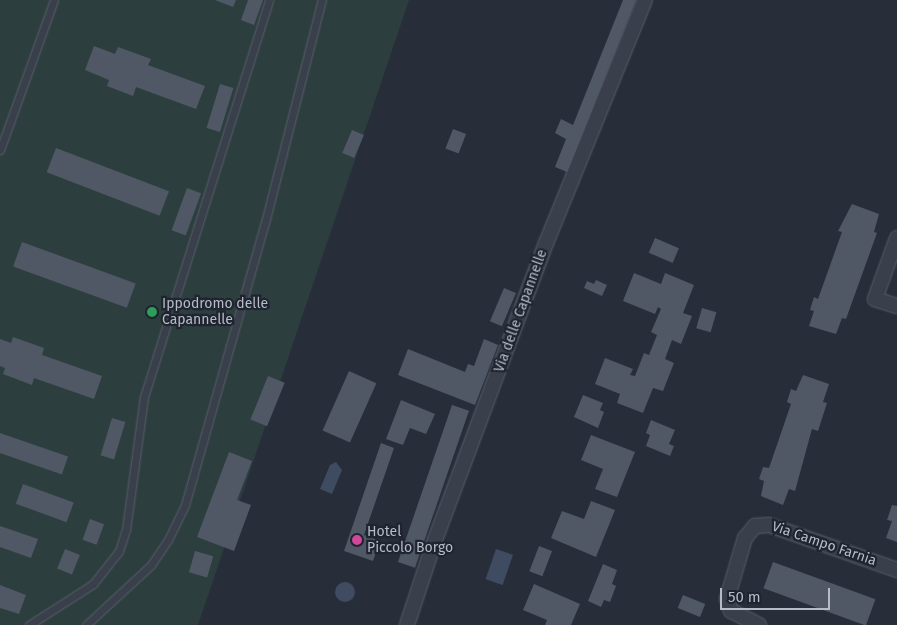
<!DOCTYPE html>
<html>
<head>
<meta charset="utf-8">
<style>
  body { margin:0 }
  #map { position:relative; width:897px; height:625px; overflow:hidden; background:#272e3a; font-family:"Fira Sans",sans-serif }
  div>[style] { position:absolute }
  .green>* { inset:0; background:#2d3e3f }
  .water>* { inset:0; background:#3e4b61; transform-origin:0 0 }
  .round { border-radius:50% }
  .building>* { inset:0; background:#505865; transform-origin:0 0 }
  .roads { filter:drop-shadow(0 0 1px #585e69) drop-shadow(0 0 1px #585e69) }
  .lane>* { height:7px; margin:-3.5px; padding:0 3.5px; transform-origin:3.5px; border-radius:3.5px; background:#3a404b }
  .street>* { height:14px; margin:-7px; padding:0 7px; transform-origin:7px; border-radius:7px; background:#3a404b }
  .dots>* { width:14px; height:14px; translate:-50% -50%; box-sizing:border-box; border:2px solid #1f2530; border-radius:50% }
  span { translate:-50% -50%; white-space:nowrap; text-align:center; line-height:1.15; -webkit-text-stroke:4.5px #1f2530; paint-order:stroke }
  .poi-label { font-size:14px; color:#b6bbc6 }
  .left { translate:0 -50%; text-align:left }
  .street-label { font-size:14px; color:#b6bbc6 }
  .scale { position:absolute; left:720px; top:588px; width:110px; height:22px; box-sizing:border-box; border:2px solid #b6bbc6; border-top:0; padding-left:6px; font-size:15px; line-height:18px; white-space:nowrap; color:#b6bbc6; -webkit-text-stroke:4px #1f2530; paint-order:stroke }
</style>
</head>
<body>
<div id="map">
  <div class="green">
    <div style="clip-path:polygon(0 0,409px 0,198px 625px,0 625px)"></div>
  </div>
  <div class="water">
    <div style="clip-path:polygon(336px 462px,342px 470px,332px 494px,320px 489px,330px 465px)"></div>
    <div style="left:496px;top:549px;width:18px;height:32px;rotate:19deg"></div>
    <div class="round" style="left:335px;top:582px;width:20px;height:20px"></div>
  </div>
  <div class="building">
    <div style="clip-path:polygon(215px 0,236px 0,233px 7px)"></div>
    <div style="clip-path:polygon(248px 0,263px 0,254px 25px,241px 20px)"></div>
    <div style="clip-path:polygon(623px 0,636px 0,567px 172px,555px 167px,566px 139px,555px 133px,561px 119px,573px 125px)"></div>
    <div style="clip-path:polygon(94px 46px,115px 54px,118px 47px,151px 59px,148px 65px,205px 86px,196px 109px,136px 87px,133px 96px,107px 86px,109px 80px,85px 70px)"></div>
    <div style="left:220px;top:84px;width:14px;height:46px;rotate:17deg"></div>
    <div style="left:453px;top:129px;width:14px;height:21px;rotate:21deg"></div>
    <div style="left:352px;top:130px;width:13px;height:25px;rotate:23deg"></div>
    <div style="left:56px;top:148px;width:121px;height:26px;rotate:21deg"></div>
    <div style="left:187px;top:188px;width:15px;height:45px;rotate:20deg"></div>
    <div style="clip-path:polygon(852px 204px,879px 214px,874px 232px,877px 233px,846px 319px,842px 318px,836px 334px,809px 326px,814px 311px,810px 310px,814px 297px,818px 299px,842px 232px,838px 231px)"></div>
    <div style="left:655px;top:238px;width:26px;height:16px;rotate:23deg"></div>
    <div style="left:22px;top:242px;width:121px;height:26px;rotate:20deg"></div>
    <div style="clip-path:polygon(634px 273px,661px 284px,665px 273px,694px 285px,683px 313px,692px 316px,681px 344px,672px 340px,665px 359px,674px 363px,663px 391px,653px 388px,643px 413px,617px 403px,620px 394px,595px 384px,605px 358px,633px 369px,630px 375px,635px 376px,644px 353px,649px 355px,657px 335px,651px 332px,661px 309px,658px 307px,655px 314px,623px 301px)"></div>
    <div style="clip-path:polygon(596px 280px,607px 285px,602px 296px,584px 288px,587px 281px,594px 284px)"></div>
    <div style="left:504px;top:288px;width:13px;height:36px;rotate:23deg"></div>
    <div style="left:702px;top:308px;width:15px;height:21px;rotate:16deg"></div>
    <div style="clip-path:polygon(13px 337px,44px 348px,42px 355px,102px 376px,94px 399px,34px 378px,32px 385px,3px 374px,5px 368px,0 366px,0 339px,11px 343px)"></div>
    <div style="clip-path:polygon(484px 339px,498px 345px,475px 405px,398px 375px,408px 349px,465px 372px,468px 364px,474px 366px)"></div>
    <div style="left:349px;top:371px;width:30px;height:65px;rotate:24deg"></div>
    <div style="clip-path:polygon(803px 375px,829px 384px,823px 402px,827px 403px,818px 431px,812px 429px,795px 491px,789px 489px,783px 505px,761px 496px,764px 481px,759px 479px,763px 467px,769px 468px,791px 404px,787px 402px,791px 389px,796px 391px)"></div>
    <div style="left:268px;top:376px;width:18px;height:47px;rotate:22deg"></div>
    <div style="clip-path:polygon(583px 395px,603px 403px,600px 410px,604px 412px,598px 428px,574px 417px)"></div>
    <div style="clip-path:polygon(401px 400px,435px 414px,426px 434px,410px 428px,403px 445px,386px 439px)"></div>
    <div style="left:452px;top:405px;width:18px;height:166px;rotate:19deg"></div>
    <div style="left:112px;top:418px;width:14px;height:39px;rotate:17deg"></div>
    <div style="clip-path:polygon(651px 420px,675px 430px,669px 444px,674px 446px,670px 456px,646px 446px,650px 435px,646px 433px)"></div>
    <div style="left:0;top:433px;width:72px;height:19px;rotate:19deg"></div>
    <div style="clip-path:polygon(591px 435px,635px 452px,617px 497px,595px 489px,603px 469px,581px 460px)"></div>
    <div style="clip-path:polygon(381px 443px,394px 448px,364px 535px,380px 541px,373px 561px,344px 551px)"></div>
    <div style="clip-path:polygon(229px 452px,252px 461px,237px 500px,251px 505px,234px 551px,197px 537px)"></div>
    <div style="left:23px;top:484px;width:54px;height:21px;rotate:20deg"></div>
    <div style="clip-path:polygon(591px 501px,615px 510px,596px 557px,551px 538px,562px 511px,584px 519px)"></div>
    <div style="clip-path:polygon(892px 505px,897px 506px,897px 542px,886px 538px,892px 521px,887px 520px)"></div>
    <div style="left:90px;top:519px;width:15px;height:22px;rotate:20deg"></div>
    <div style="clip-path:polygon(0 526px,38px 539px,31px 558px,0 547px)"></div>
    <div style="left:539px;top:546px;width:14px;height:27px;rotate:21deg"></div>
    <div style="left:65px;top:549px;width:16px;height:21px;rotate:22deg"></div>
    <div style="left:195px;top:551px;width:19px;height:22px;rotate:16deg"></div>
    <div style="left:773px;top:562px;width:109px;height:28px;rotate:20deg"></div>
    <div style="clip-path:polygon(603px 564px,617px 570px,612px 584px,616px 586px,610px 602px,604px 600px,601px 607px,588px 601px)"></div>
    <div style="clip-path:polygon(534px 584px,580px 604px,571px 625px,545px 625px,547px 620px,523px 610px)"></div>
    <div style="clip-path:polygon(0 585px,26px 595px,19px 614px,0 608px)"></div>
    <div style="left:683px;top:595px;width:24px;height:14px;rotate:22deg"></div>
  </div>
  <div class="roads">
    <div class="lane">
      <div style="left:0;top:150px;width:159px;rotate:-70.2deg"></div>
      <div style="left:29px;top:625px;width:76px;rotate:-32.6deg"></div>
      <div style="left:93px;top:584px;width:42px;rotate:-51.8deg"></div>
      <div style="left:119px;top:551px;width:22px;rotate:-72deg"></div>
      <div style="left:126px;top:530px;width:134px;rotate:-82.3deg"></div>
      <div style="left:144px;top:397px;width:416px;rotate:-72.5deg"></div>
      <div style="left:86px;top:625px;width:88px;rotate:-42.7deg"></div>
      <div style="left:151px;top:565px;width:30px;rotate:-56deg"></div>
      <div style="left:168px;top:540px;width:39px;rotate:-64deg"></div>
      <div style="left:185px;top:505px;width:293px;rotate:-74.2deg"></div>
      <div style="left:265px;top:223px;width:230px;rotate:-75.7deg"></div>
    </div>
    <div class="street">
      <div style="left:897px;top:238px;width:65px;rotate:109.8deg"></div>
      <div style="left:875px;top:299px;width:23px;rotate:18deg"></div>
      <div style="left:407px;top:625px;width:89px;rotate:-71.8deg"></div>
      <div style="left:435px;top:540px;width:319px;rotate:-69.5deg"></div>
      <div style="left:547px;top:241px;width:260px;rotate:-67.9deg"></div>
      <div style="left:759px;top:625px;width:31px;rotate:-153deg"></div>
      <div style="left:731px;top:611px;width:13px;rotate:-108deg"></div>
      <div style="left:727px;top:599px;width:64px;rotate:-73.6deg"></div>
      <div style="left:745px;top:538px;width:16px;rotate:-50deg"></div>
      <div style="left:755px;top:526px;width:14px;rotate:-4deg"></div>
      <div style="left:769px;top:525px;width:136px;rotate:19.4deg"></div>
    </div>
  </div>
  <div class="dots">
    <div style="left:152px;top:312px;background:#2e9e5b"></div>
    <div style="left:357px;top:540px;background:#d1479c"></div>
  </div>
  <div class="poi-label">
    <span class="left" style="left:162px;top:312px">Ippodromo delle<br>Capannelle</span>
    <span class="left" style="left:367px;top:540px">Hotel<br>Piccolo Borgo</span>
  </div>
  <div class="street-label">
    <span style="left:521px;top:311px;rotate:-70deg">Via delle Capannelle</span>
    <span style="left:824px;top:544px;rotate:19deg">Via Campo Farnia</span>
  </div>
  <div class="scale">50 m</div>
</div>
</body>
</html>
